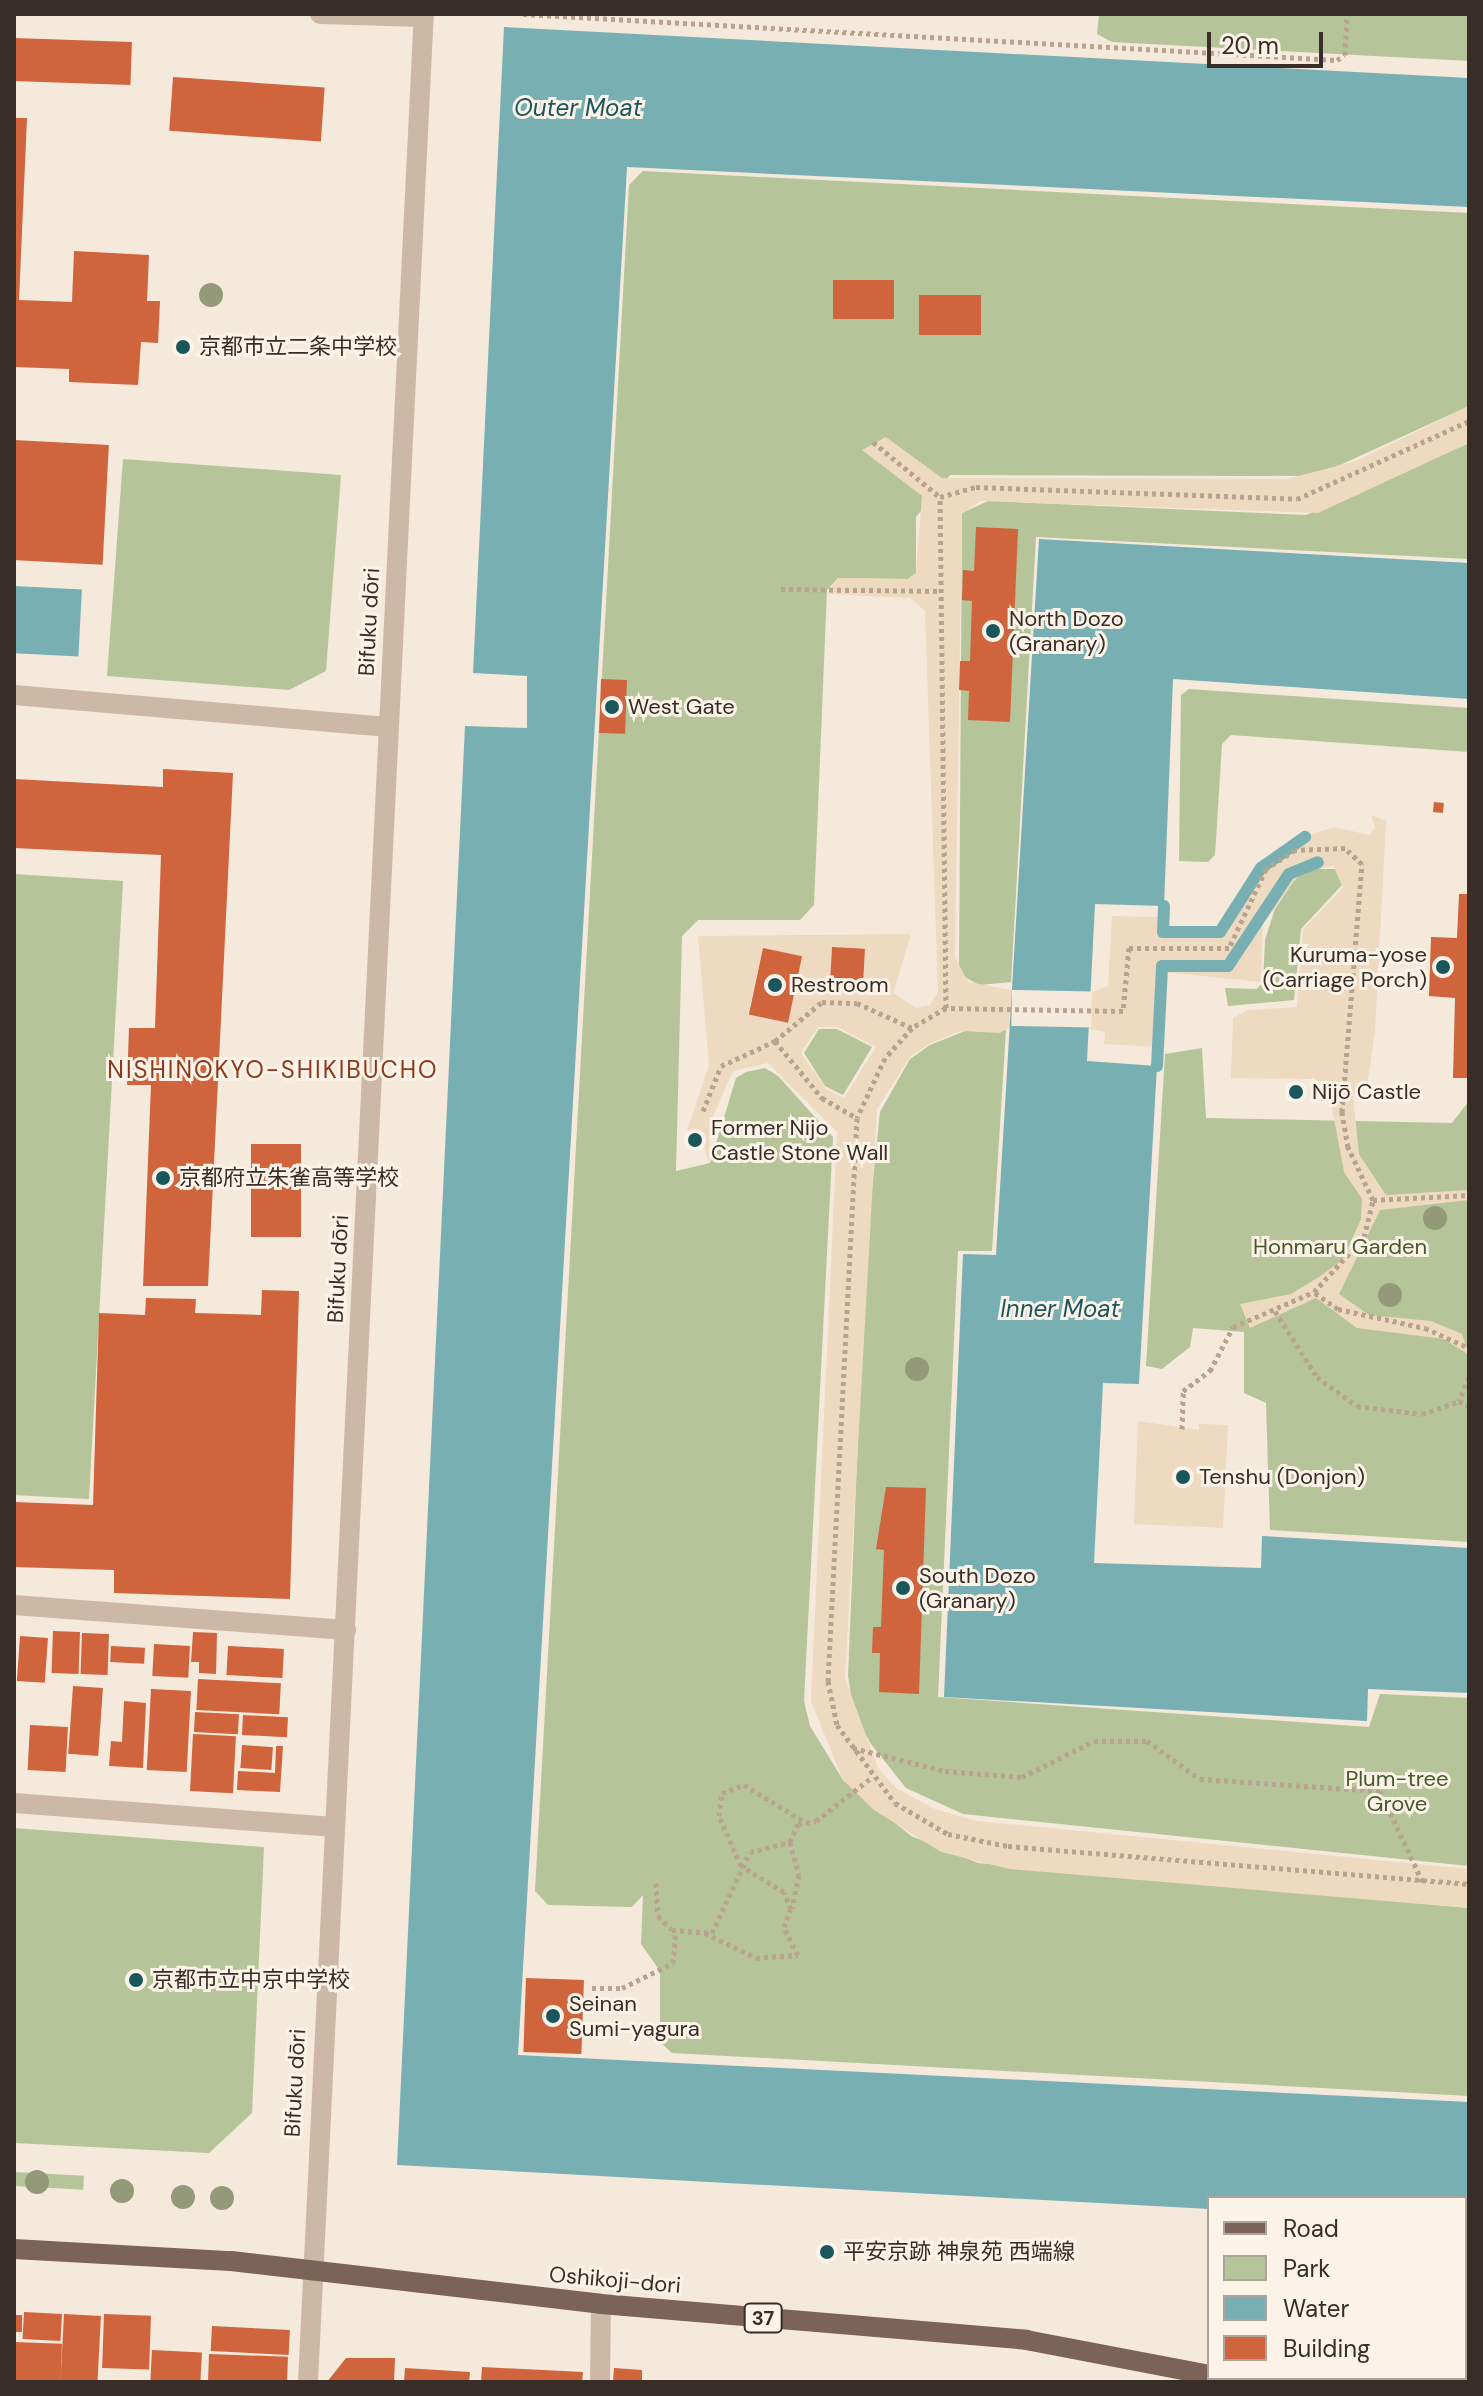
<!DOCTYPE html>
<html>
<head>
<meta charset="utf-8">
<style>
  body { margin:0 }
  #map { position:relative; width:1483px; height:2396px; overflow:hidden; background:#f4e9db; font-family:"DM Sans","Noto Sans JP",sans-serif }
  div>[style] { position:absolute }
  .green>* { inset:0; background:#b5c499; transform-origin:0 0 }
  .plaza>* { inset:0; background:#eddac1 }
  .water>* { inset:0; background:#77afb3; transform-origin:0 0 }
  .pier>* { inset:0; background:#f4e9db; transform-origin:0 0 }
  .stream>* { height:12px; margin:-6px; padding:0 6px; transform-origin:6px; border-radius:6px; background:#77afb3 }
  .building>* { inset:0; background:#cf643d; transform-origin:0 0 }
  .path>* { height:5px; margin-top:-2.5px; transform-origin:0; background:repeating-linear-gradient(90deg,#b9a290 0 4px,transparent 0 8px) }
  .service>* { height:20px; margin:-10px; padding:0 10px; transform-origin:10px; border-radius:10px; background:#cdb8a6 }
  .minor>* { height:20px; margin:-10px; padding:0 10px; transform-origin:10px; border-radius:10px; background:#cdb8a6 }
  .tertiary>* { height:20px; margin:-10px; padding:0 10px; transform-origin:10px; border-radius:10px; background:#cdb8a6 }
  .primary>* { height:20px; margin:-10px; padding:0 10px; transform-origin:10px; border-radius:10px; background:#7b6457 }
  .trees>* { width:24px; height:24px; margin:-12px; border-radius:50%; background:#949a79 }
  .dots>* { width:22px; height:22px; translate:-50% -50%; box-sizing:border-box; border:4px solid #fbf2e8; border-radius:50% }
  span { translate:-50% -50%; white-space:nowrap; text-align:center; line-height:1.15; -webkit-text-stroke:6px #fbf2e8; paint-order:stroke }
  .shield-label span { padding:2px 6px; background:#fbf2e8; border:2px solid; border-radius:6px; -webkit-text-stroke-width:0 }
  .shield-label { font-size:20px; color:#382d27; font-weight:700 }
  .poi-label { font-size:22px; color:#382d27 }
  .left { translate:0 -50%; text-align:left }
  .right { translate:-100% -50%; text-align:right }
  .street-label { font-size:22px; color:#382d27 }
  .park-label { font-size:22px; color:#465929 }
  .water-label { font-size:24px; color:#19575d; font-style:italic }
  .neighbourhood-label { font-size:24px; color:#8e381a; letter-spacing:2px }
  .frame { position:absolute; inset:0; border:16px solid #382d27; pointer-events:none }
  .legend { position:absolute; left:1207px; top:2196px; width:260px; height:184px; box-sizing:border-box; background:#fbf2e8; border:2px solid #ada39b; margin:0; padding:10px 14px; list-style:none; font-size:24px; color:#382d27 }
  .legend li { display:flex; align-items:center; gap:16px; height:40px }
  .legend b { width:40px; border:2px solid #ada39b }
  .scale { position:absolute; left:1207px; top:32px; width:116px; height:36px; box-sizing:border-box; border:4px solid #382d27; border-top:0; padding-left:10px; font-size:24px; line-height:28px; white-space:nowrap; color:#382d27; -webkit-text-stroke:6px #fbf2e8; paint-order:stroke }
</style>
</head>
<body>
<div id="map">
  <div class="green">
    <div style="clip-path:polygon(1099px 14px,1469px 14px,1469px 61px,1112px 42px,1097px 34px)"></div>
    <div style="clip-path:polygon(643px 171px,1469px 213px,1469px 406px,1316px 476px,950px 475px,916px 517px,916px 573px,908px 579px,838px 578px,827px 590px,814px 905px,800px 920px,698px 920px,682px 936px,676px 1171px,710px 1163px,736px 1078px,746px 1072px,765px 1068px,778px 1076px,833px 1137px,804px 1701px,810px 1726px,843px 1780px,911px 1836px,978px 1863px,1469px 1908px,1469px 2096px,672px 2053px,660px 2042px,660px 1971px,641px 1944px,643px 1895px,632px 1907px,548px 1905px,535px 1891px,629px 185px)"></div>
    <div style="clip-path:polygon(1469px 443px,1469px 559px,1036px 537px,1011px 982px,979px 985px,959px 974px,962px 513px,988px 501px,1306px 515px)"></div>
    <div style="clip-path:polygon(123px 459px,341px 475px,326px 671px,289px 690px,107px 676px)"></div>
    <div style="clip-path:polygon(1189px 689px,1469px 708px,1469px 752px,1231px 735px,1222px 744px,1215px 855px,1208px 862px,1179px 861px,1181px 695px)"></div>
    <div style="clip-path:polygon(1307px 869px,1335px 869px,1342px 885px,1301px 929px,1294px 1000px,1228px 1006px,1225px 988px,1257px 989px,1263px 982px,1265px 940px,1280px 893px)"></div>
    <div style="clip-path:polygon(14px 874px,123px 881px,89px 1499px,14px 1495px)"></div>
    <div style="clip-path:polygon(819px 1029px,837px 1029px,872px 1047px,843px 1095px,825px 1086px,804px 1053px)"></div>
    <div style="clip-path:polygon(1006px 1030px,992px 1251px,958px 1251px,938px 1697px,1369px 1727px,1380px 1694px,1469px 1698px,1469px 1866px,963px 1814px,906px 1788px,871px 1744px,854px 1713px,848px 1676px,866px 1248px,880px 1112px,910px 1059px,930px 1045px,965px 1031px)"></div>
    <div style="clip-path:polygon(1202px 1048px,1206px 1118px,1452px 1123px,1469px 1101px,1469px 1542px,1270px 1530px,1266px 1403px,1244px 1393px,1244px 1332px,1193px 1328px,1190px 1347px,1162px 1369px,1146px 1366px,1165px 1054px)"></div>
    <div style="clip-path:polygon(14px 1828px,264px 1847px,252px 2113px,209px 2153px,14px 2143px)"></div>
    <div style="left:14px;top:2172px;width:70px;height:14px;rotate:3deg"></div>
  </div>
  <div class="plaza">
    <div style="clip-path:polygon(evenodd,1469px 406px,1469px 443px,1318px 513px,981px 501px,962px 513px,955px 957px,968px 982px,1012px 990px,1011px 1026px,1000px 1033px,960px 1031px,931px 1043px,910px 1057px,877px 1109px,845px 1678px,878px 1768px,896px 1788px,935px 1809px,977px 1821px,1469px 1869px,1469px 1908px,1009px 1869px,941px 1852px,874px 1810px,843px 1780px,811px 1701px,837px 1132px,768px 1063px,733px 1071px,710px 1123px,709px 1162px,700px 1132px,687px 1131px,709px 1065px,698px 936px,911px 934px,893px 993px,916px 1008px,930px 1005px,938px 992px,925px 611px,910px 598px,827px 594px,838px 578px,908px 579px,916px 573px,922px 496px,862px 450px,886px 437px,942px 478px,1287px 479px,1356px 461px,1469px 406px,832px 947px,865px 949px,863px 983px,832px 947px,1469px 406px,763px 948px,802px 957px,788px 1022px,748px 1014px,763px 948px,1469px 406px,818px 1027px,837px 1027px,876px 1047px,844px 1098px,825px 1088px,801px 1053px,818px 1027px)"></div>
    <div style="clip-path:polygon(1371px 815px,1386px 821px,1375px 1031px,1368px 1079px,1353px 1095px,1359px 1154px,1386px 1195px,1469px 1190px,1469px 1200px,1380px 1210px,1339px 1294px,1369px 1315px,1431px 1321px,1462px 1334px,1469px 1355px,1444px 1339px,1357px 1328px,1316px 1298px,1250px 1328px,1240px 1304px,1291px 1294px,1319px 1277px,1343px 1259px,1361px 1219px,1362px 1199px,1344px 1172px,1328px 1087px,1315px 1079px,1231px 1078px,1233px 1018px,1248px 1010px,1297px 1007px,1303px 929px,1343px 888px,1334px 866px,1300px 872px,1273px 912px,1263px 912px,1261px 982px,1164px 972px,1160px 1047px,1104px 1044px,1105px 1032px,1089px 1029px,1092px 992px,1108px 986px,1112px 916px,1164px 917px,1166px 929px,1215px 929px,1253px 872px,1309px 835px,1334px 827px,1369px 835px,1375px 828px)"></div>
    <div style="clip-path:polygon(1138px 1421px,1199px 1430px,1199px 1424px,1228px 1425px,1223px 1528px,1134px 1524px)"></div>
  </div>
  <div class="water">
    <div style="clip-path:polygon(504px 27px,1469px 78px,1469px 207px,627px 167px,518px 2055px,1469px 2102px,1469px 2304px,1465px 2198px,1209px 2198px,1209px 2209px,397px 2165px,465px 726px,527px 728px,527px 676px,473px 673px)"></div>
    <div style="clip-path:polygon(1039px 539px,1469px 563px,1469px 699px,1173px 679px,1164px 906px,1095px 904px,1087px 1061px,1157px 1066px,1139px 1384px,1103px 1383px,1094px 1563px,1261px 1568px,1262px 1536px,1469px 1548px,1469px 1693px,1368px 1689px,1367px 1721px,944px 1697px,963px 1254px,996px 1255px)"></div>
    <div style="left:14px;top:586px;width:68px;height:67px;rotate:3deg"></div>
  </div>
  <div class="pier">
    <div style="left:1012px;top:990px;width:80px;height:36px;rotate:1deg"></div>
  </div>
  <div class="stream">
    <div style="left:1164px;top:906px;width:26px;rotate:92deg"></div>
    <div style="left:1163px;top:932px;width:57px"></div>
    <div style="left:1220px;top:932px;width:76px;rotate:-57.4deg"></div>
    <div style="left:1261px;top:868px;width:54px;rotate:-35.2deg"></div>
    <div style="left:1157px;top:1066px;width:100px;rotate:-87.1deg"></div>
    <div style="left:1162px;top:966px;width:66px"></div>
    <div style="left:1228px;top:966px;width:110px;rotate:-56.5deg"></div>
    <div style="left:1289px;top:874px;width:31px;rotate:-22deg"></div>
  </div>
  <div class="building">
    <div style="left:14px;top:38px;width:118px;height:43px;rotate:2deg"></div>
    <div style="left:173px;top:77px;width:152px;height:54px;rotate:4deg"></div>
    <div style="clip-path:polygon(14px 118px,27px 118px,19px 300px,72px 302px,74px 251px,149px 255px,147px 301px,160px 301px,158px 343px,141px 342px,138px 385px,69px 382px,69px 369px,14px 367px)"></div>
    <div style="left:833px;top:280px;width:61px;height:39px"></div>
    <div style="left:919px;top:295px;width:62px;height:40px"></div>
    <div style="left:14px;top:440px;width:95px;height:120px;rotate:3deg"></div>
    <div style="clip-path:polygon(976px 527px,1018px 529px,1010px 722px,968px 720px,969px 691px,959px 690px,960px 661px,970px 661px,972px 601px,962px 600px,963px 570px,974px 571px)"></div>
    <div style="left:601px;top:679px;width:26px;height:54px;rotate:2deg"></div>
    <div style="clip-path:polygon(163px 769px,233px 773px,208px 1286px,143px 1286px,151px 1085px,127px 1085px,129px 1028px,155px 1028px,161px 855px,14px 848px,14px 779px,163px 787px)"></div>
    <div style="left:1434px;top:802px;width:10px;height:10px;rotate:6deg"></div>
    <div style="clip-path:polygon(1459px 894px,1469px 894px,1469px 1078px,1453px 1078px,1455px 998px,1429px 996px,1431px 937px,1457px 938px)"></div>
    <div style="left:832px;top:947px;width:33px;height:34px;rotate:3deg"></div>
    <div style="left:763px;top:948px;width:40px;height:68px;rotate:12deg"></div>
    <div style="left:251px;top:1144px;width:50px;height:93px"></div>
    <div style="clip-path:polygon(262px 1290px,299px 1291px,290px 1599px,114px 1593px,114px 1570px,14px 1567px,14px 1502px,93px 1505px,99px 1313px,145px 1315px,146px 1298px,196px 1299px,195px 1313px,261px 1315px)"></div>
    <div style="clip-path:polygon(886px 1487px,926px 1488px,919px 1694px,879px 1692px,880px 1653px,872px 1653px,873px 1627px,881px 1627px,884px 1550px,876px 1549px)"></div>
    <div style="left:53px;top:1631px;width:27px;height:42px;rotate:2deg"></div>
    <div style="clip-path:polygon(193px 1632px,217px 1633px,216px 1674px,199px 1673px,199px 1662px,191px 1662px)"></div>
    <div style="left:82px;top:1633px;width:27px;height:41px;rotate:2deg"></div>
    <div style="left:20px;top:1636px;width:28px;height:45px;rotate:4deg"></div>
    <div style="left:154px;top:1644px;width:36px;height:32px;rotate:3deg"></div>
    <div style="left:111px;top:1646px;width:34px;height:16px;rotate:3deg"></div>
    <div style="left:228px;top:1646px;width:56px;height:29px;rotate:3deg"></div>
    <div style="left:198px;top:1679px;width:83px;height:31px;rotate:3deg"></div>
    <div style="left:73px;top:1686px;width:30px;height:68px;rotate:4deg"></div>
    <div style="left:151px;top:1689px;width:40px;height:81px;rotate:3deg"></div>
    <div style="clip-path:polygon(124px 1701px,146px 1703px,143px 1768px,109px 1766px,111px 1741px,122px 1742px)"></div>
    <div style="left:195px;top:1712px;width:44px;height:20px;rotate:3deg"></div>
    <div style="left:243px;top:1715px;width:45px;height:20px;rotate:3deg"></div>
    <div style="left:30px;top:1725px;width:38px;height:45px;rotate:3deg"></div>
    <div style="left:193px;top:1734px;width:43px;height:57px;rotate:3deg"></div>
    <div style="left:242px;top:1745px;width:31px;height:23px;rotate:4deg"></div>
    <div style="clip-path:polygon(276px 1746px,283px 1746px,280px 1792px,237px 1790px,238px 1771px,275px 1773px)"></div>
    <div style="left:526px;top:1978px;width:58px;height:74px;rotate:2deg"></div>
    <div style="left:24px;top:2312px;width:38px;height:27px;rotate:3deg"></div>
    <div style="left:64px;top:2314px;width:37px;height:67px;rotate:3deg"></div>
    <div style="left:104px;top:2314px;width:47px;height:54px;rotate:2deg"></div>
    <div style="left:15px;top:2315px;width:7px;height:17px"></div>
    <div style="left:212px;top:2326px;width:78px;height:25px;rotate:3deg"></div>
    <div style="left:14px;top:2342px;width:48px;height:40px;rotate:2deg"></div>
    <div style="left:152px;top:2350px;width:50px;height:32px;rotate:3deg"></div>
    <div style="left:209px;top:2354px;width:79px;height:27px;rotate:2deg"></div>
    <div style="clip-path:polygon(346px 2358px,395px 2358px,394px 2382px,327px 2382px)"></div>
    <div style="clip-path:polygon(482px 2367px,583px 2372px,582px 2382px,481px 2382px)"></div>
    <div style="clip-path:polygon(405px 2368px,470px 2372px,469px 2382px,404px 2382px)"></div>
    <div style="clip-path:polygon(614px 2368px,642px 2370px,642px 2382px,613px 2382px)"></div>
  </div>
  <div class="path">
    <div style="left:523px;top:14px;width:815px;rotate:3.23deg"></div>
    <div style="left:1337px;top:60px;width:9px;rotate:-32deg"></div>
    <div style="left:1345px;top:55px;width:41px;rotate:-87.2deg"></div>
    <div style="left:873px;top:442px;width:87px;rotate:39.4deg"></div>
    <div style="left:781px;top:589px;width:160px;rotate:0.7deg"></div>
    <div style="left:946px;top:1008px;width:39px;rotate:150deg"></div>
    <div style="left:912px;top:1028px;width:40px;rotate:132deg"></div>
    <div style="left:885px;top:1058px;width:66px;rotate:115deg"></div>
    <div style="left:857px;top:1118px;width:564px;rotate:92.95deg"></div>
    <div style="left:828px;top:1681px;width:45px;rotate:78.4deg"></div>
    <div style="left:837px;top:1725px;width:97px;rotate:53.4deg"></div>
    <div style="left:895px;top:1803px;width:61px;rotate:30.3deg"></div>
    <div style="left:948px;top:1834px;width:61px;rotate:11.3deg"></div>
    <div style="left:1008px;top:1846px;width:463px;rotate:4.7deg"></div>
    <div style="left:775px;top:1041px;width:74px;rotate:50.5deg"></div>
    <div style="left:822px;top:1098px;width:40px;rotate:29.7deg"></div>
    <div style="left:703px;top:1111px;width:48px;rotate:-68.2deg"></div>
    <div style="left:721px;top:1066px;width:60px;rotate:-24.8deg"></div>
    <div style="left:775px;top:1041px;width:61px;rotate:-39.7deg"></div>
    <div style="left:822px;top:1002px;width:35px;rotate:2deg"></div>
    <div style="left:857px;top:1003px;width:60px;rotate:24.4deg"></div>
    <div style="left:1373px;top:1200px;width:96px;rotate:-3deg"></div>
    <div style="left:1315px;top:1293px;width:28px;rotate:35deg"></div>
    <div style="left:1338px;top:1309px;width:89px;rotate:12.3deg"></div>
    <div style="left:1425px;top:1328px;width:48px;rotate:24.4deg"></div>
    <div style="left:1275px;top:1311px;width:78px;rotate:57.5deg"></div>
    <div style="left:1317px;top:1377px;width:49px;rotate:35.9deg"></div>
    <div style="left:1357px;top:1406px;width:65px;rotate:7deg"></div>
    <div style="left:1422px;top:1414px;width:39px;rotate:-19deg"></div>
    <div style="left:1469px;top:1377px;width:26px;rotate:113deg"></div>
    <div style="left:1459px;top:1401px;width:11px;rotate:27deg"></div>
    <div style="left:1182px;top:1429px;width:38px;rotate:-88deg"></div>
    <div style="left:1183px;top:1391px;width:34px;rotate:-37deg"></div>
    <div style="left:1210px;top:1371px;width:50px;rotate:-62.4deg"></div>
    <div style="left:1233px;top:1327px;width:88px;rotate:-23.4deg"></div>
    <div style="left:1314px;top:1292px;width:74px;rotate:-47.7deg"></div>
    <div style="left:1364px;top:1237px;width:38px;rotate:-76deg"></div>
    <div style="left:1373px;top:1200px;width:59px;rotate:-115.3deg"></div>
    <div style="left:1348px;top:1147px;width:36px;rotate:-100deg"></div>
    <div style="left:1342px;top:1112px;width:249px;rotate:-85.4deg"></div>
    <div style="left:1362px;top:864px;width:23px;rotate:-137deg"></div>
    <div style="left:1345px;top:848px;width:50px;rotate:177.7deg"></div>
    <div style="left:1295px;top:850px;width:35px;rotate:147deg"></div>
    <div style="left:1266px;top:869px;width:87px;rotate:115.1deg"></div>
    <div style="left:1229px;top:948px;width:100px;rotate:180deg"></div>
    <div style="left:1129px;top:948px;width:63px;rotate:95.4deg"></div>
    <div style="left:1123px;top:1011px;width:177px;rotate:-179deg"></div>
    <div style="left:946px;top:1008px;width:511px;rotate:-90.67deg"></div>
    <div style="left:940px;top:497px;width:37px;rotate:-16deg"></div>
    <div style="left:976px;top:487px;width:321px;rotate:2.1deg"></div>
    <div style="left:1297px;top:499px;width:189px;rotate:-24.4deg"></div>
    <div style="left:853px;top:1748px;width:95px;rotate:14deg"></div>
    <div style="left:945px;top:1771px;width:77px;rotate:4.5deg"></div>
    <div style="left:1022px;top:1777px;width:80px;rotate:-26.6deg"></div>
    <div style="left:1094px;top:1741px;width:53px"></div>
    <div style="left:1147px;top:1741px;width:65px;rotate:35.6deg"></div>
    <div style="left:1200px;top:1779px;width:180px;rotate:3.8deg"></div>
    <div style="left:1380px;top:1791px;width:102px;rotate:64.9deg"></div>
    <div style="left:790px;top:1842px;width:34px;rotate:75deg"></div>
    <div style="left:799px;top:1875px;width:34px;rotate:102deg"></div>
    <div style="left:656px;top:1883px;width:33px;rotate:87deg"></div>
    <div style="left:658px;top:1916px;width:20px;rotate:45deg"></div>
    <div style="left:672px;top:1930px;width:40px;rotate:4.3deg"></div>
    <div style="left:712px;top:1933px;width:89px;rotate:-64.9deg"></div>
    <div style="left:750px;top:1852px;width:41px;rotate:-14deg"></div>
    <div style="left:790px;top:1842px;width:20px;rotate:-66deg"></div>
    <div style="left:798px;top:1824px;width:18px;rotate:-9deg"></div>
    <div style="left:816px;top:1821px;width:70px;rotate:-38deg"></div>
    <div style="left:705px;top:1933px;width:57px;rotate:26.1deg"></div>
    <div style="left:756px;top:1958px;width:42px;rotate:-4.1deg"></div>
    <div style="left:798px;top:1955px;width:31px;rotate:-117deg"></div>
    <div style="left:784px;top:1927px;width:19px;rotate:-69deg"></div>
    <div style="left:791px;top:1909px;width:18px;rotate:-112deg"></div>
    <div style="left:784px;top:1892px;width:50px;rotate:-148.8deg"></div>
    <div style="left:741px;top:1866px;width:55px;rotate:-113.7deg"></div>
    <div style="left:719px;top:1816px;width:23px;rotate:-83deg"></div>
    <div style="left:722px;top:1793px;width:23px;rotate:-20deg"></div>
    <div style="left:744px;top:1785px;width:71px;rotate:31.2deg"></div>
    <div style="left:592px;top:1988px;width:30px"></div>
    <div style="left:622px;top:1988px;width:57px;rotate:-26.1deg"></div>
    <div style="left:673px;top:1963px;width:32px;rotate:-85deg"></div>
  </div>
  <div class="service">
    <div style="left:320px;top:14px;width:103px;rotate:1.7deg"></div>
    <div style="left:14px;top:1605px;width:333px;rotate:4.3deg"></div>
    <div style="left:600px;top:2382px;width:78px;rotate:-89.3deg"></div>
  </div>
  <div class="minor">
    <div style="left:14px;top:695px;width:375px;rotate:4.9deg"></div>
    <div style="left:14px;top:1803px;width:321px;rotate:4.3deg"></div>
  </div>
  <div class="tertiary">
    <div style="left:308px;top:2382px;width:2371px;rotate:-87.2deg"></div>
  </div>
  <div class="primary">
    <div style="left:14px;top:2249px;width:217px;rotate:3.2deg"></div>
    <div style="left:231px;top:2261px;width:372px;rotate:6.6deg"></div>
    <div style="left:601px;top:2304px;width:427px;rotate:4.8deg"></div>
    <div style="left:1026px;top:2340px;width:186px;rotate:10.8deg"></div>
    <div style="left:1226px;top:2378px;width:21px;rotate:11deg"></div>
  </div>
  <div class="trees">
    <div style="left:211px;top:295px"></div>
    <div style="left:1435px;top:1218px"></div>
    <div style="left:1390px;top:1295px"></div>
    <div style="left:917px;top:1369px"></div>
    <div style="left:37px;top:2182px"></div>
    <div style="left:122px;top:2191px"></div>
    <div style="left:183px;top:2197px"></div>
    <div style="left:222px;top:2198px"></div>
  </div>
  <div class="dots">
    <div style="left:183px;top:347px;background:#19575d"></div>
    <div style="left:993px;top:631px;background:#19575d"></div>
    <div style="left:612px;top:707px;background:#19575d"></div>
    <div style="left:1443px;top:967px;background:#19575d"></div>
    <div style="left:775px;top:985px;background:#19575d"></div>
    <div style="left:1296px;top:1092px;background:#19575d"></div>
    <div style="left:695px;top:1140px;background:#19575d"></div>
    <div style="left:163px;top:1178px;background:#19575d"></div>
    <div style="left:1183px;top:1477px;background:#19575d"></div>
    <div style="left:903px;top:1588px;background:#19575d"></div>
    <div style="left:136px;top:1980px;background:#19575d"></div>
    <div style="left:553px;top:2016px;background:#19575d"></div>
    <div style="left:827px;top:2252px;background:#19575d"></div>
  </div>
  <div class="shield-label">
    <span style="left:763px;top:2318px">37</span>
  </div>
  <div class="poi-label">
    <span class="left" style="left:199px;top:347px">京都市立二条中学校</span>
    <span class="left" style="left:1009px;top:631px">North Dozo<br>(Granary)</span>
    <span class="left" style="left:628px;top:707px">West Gate</span>
    <span class="right" style="left:1427px;top:967px">Kuruma-yose<br>(Carriage Porch)</span>
    <span class="left" style="left:791px;top:985px">Restroom</span>
    <span class="left" style="left:1312px;top:1092px">Nijō Castle</span>
    <span class="left" style="left:711px;top:1140px">Former Nijo<br>Castle Stone Wall</span>
    <span class="left" style="left:179px;top:1178px">京都府立朱雀高等学校</span>
    <span class="left" style="left:1199px;top:1477px">Tenshu (Donjon)</span>
    <span class="left" style="left:919px;top:1588px">South Dozo<br>(Granary)</span>
    <span class="left" style="left:152px;top:1980px">京都市立中京中学校</span>
    <span class="left" style="left:569px;top:2016px">Seinan<br>Sumi-yagura</span>
    <span class="left" style="left:843px;top:2252px">平安京跡 神泉苑 西端線</span>
  </div>
  <div class="street-label">
    <span style="left:369px;top:622px;rotate:-87deg">Bifuku dōri</span>
    <span style="left:338px;top:1269px;rotate:-87deg">Bifuku dōri</span>
    <span style="left:295px;top:2083px;rotate:-87deg">Bifuku dōri</span>
    <span style="left:615px;top:2280px;rotate:5deg">Oshikoji-dori</span>
  </div>
  <div class="park-label">
    <span style="left:1340px;top:1247px">Honmaru Garden</span>
    <span style="left:1397px;top:1791px">Plum-tree<br>Grove</span>
  </div>
  <div class="water-label">
    <span style="left:578px;top:108px">Outer Moat</span>
    <span style="left:1060px;top:1309px">Inner Moat</span>
  </div>
  <div class="neighbourhood-label">
    <span style="left:273px;top:1070px">NISHINOKYO-SHIKIBUCHO</span>
  </div>
  <div class="frame"></div>
  <ul class="legend">
  <li><b style="height:10px;background:#7b6457"></b>Road</li>
  <li><b style="height:22px;background:#b5c499"></b>Park</li>
  <li><b style="height:22px;background:#77afb3"></b>Water</li>
  <li><b style="height:22px;background:#cf643d"></b>Building</li>
  </ul>
  <div class="scale">20 m</div>
</div>
</body>
</html>
